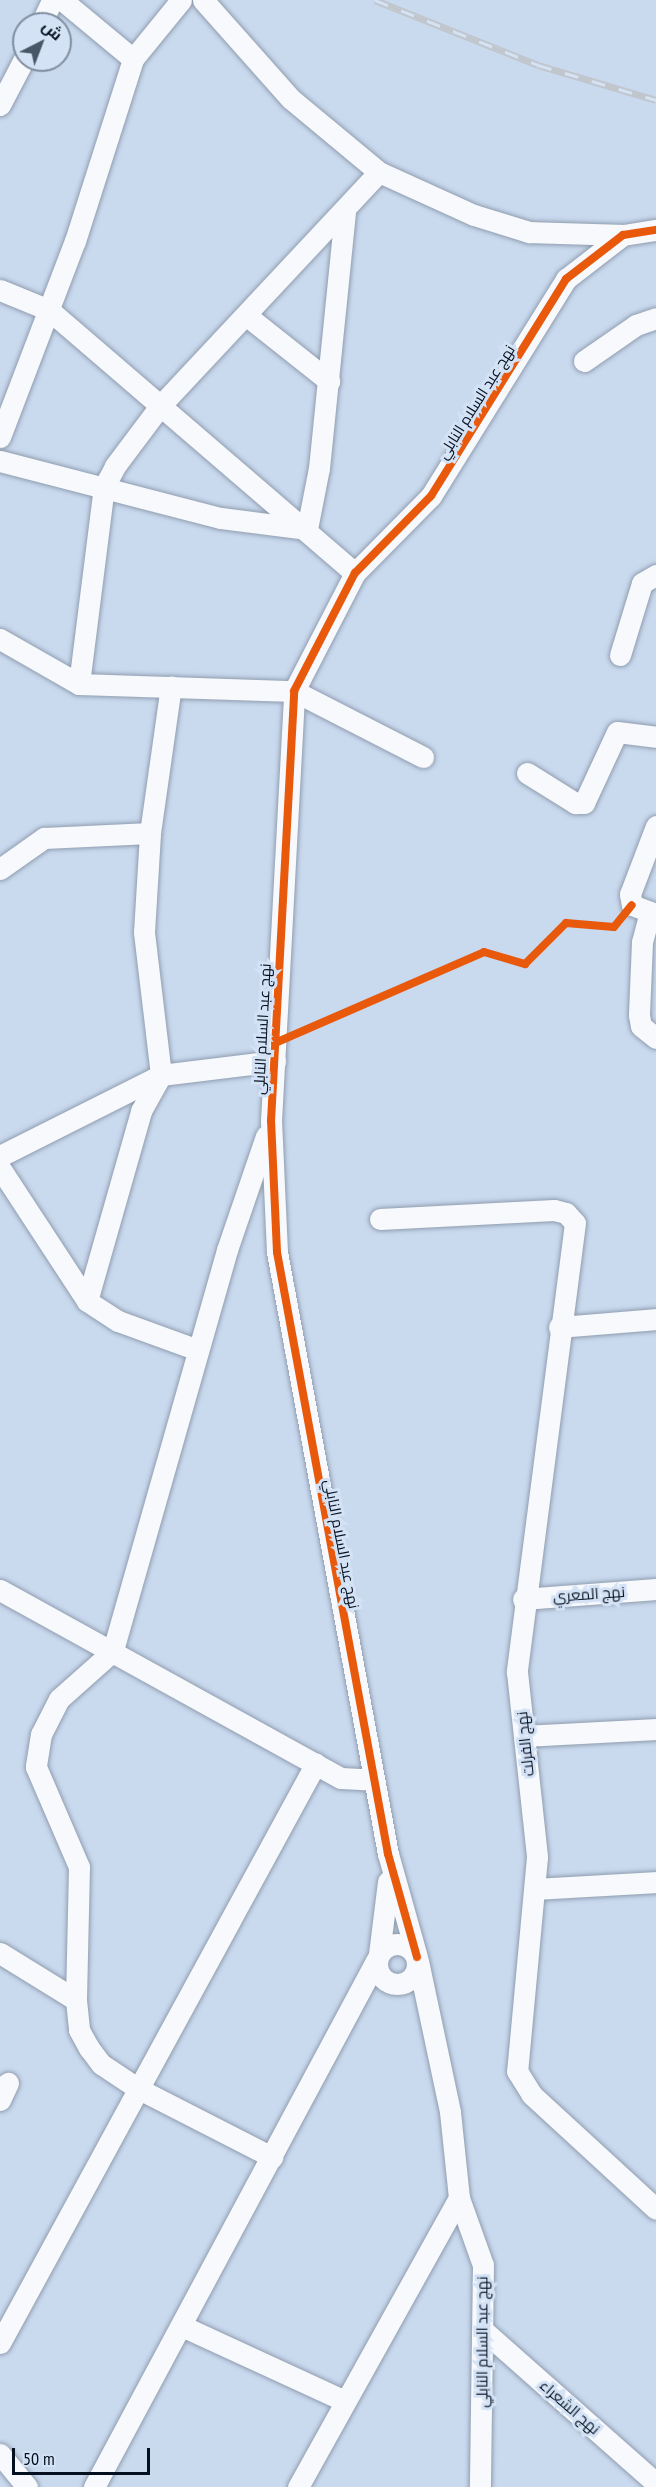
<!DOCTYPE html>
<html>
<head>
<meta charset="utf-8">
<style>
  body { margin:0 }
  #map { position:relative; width:656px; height:2487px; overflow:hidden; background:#c9d9ee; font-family:"PT Sans Narrow",Cairo,sans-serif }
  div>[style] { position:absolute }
  .roads { filter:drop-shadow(0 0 2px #909daf) drop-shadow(0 0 2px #909daf) }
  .street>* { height:21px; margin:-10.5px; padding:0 10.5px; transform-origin:10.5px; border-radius:10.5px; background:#f7f9fc }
  .street>.ring { margin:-10.5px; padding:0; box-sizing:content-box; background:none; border:21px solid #f7f9fc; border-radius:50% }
  .rail>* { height:7px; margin-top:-3.5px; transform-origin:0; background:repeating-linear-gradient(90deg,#d4e2f6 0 14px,#c1c6cc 0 28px); box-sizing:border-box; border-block:2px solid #c1c6cc }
  .cycleway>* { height:8px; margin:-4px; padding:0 4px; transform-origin:4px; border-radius:4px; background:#e8590c }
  span { translate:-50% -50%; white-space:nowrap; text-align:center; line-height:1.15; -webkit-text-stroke:6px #d4e2f6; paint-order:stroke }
  .street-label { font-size:15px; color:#040f1f }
  .north { position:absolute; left:12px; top:12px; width:60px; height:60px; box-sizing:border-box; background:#d4e2f6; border:2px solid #818ea0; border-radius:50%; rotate:42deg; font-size:16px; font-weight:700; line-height:24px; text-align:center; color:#040f1f }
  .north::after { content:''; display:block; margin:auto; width:21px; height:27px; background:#495667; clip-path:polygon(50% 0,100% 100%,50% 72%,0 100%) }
  .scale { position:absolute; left:12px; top:2448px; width:138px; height:27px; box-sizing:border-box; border:3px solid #040f1f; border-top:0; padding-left:8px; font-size:18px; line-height:21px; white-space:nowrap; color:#040f1f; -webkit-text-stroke:4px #d4e2f6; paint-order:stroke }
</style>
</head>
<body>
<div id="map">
  <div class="roads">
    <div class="street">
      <div style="left:62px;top:0;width:92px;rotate:39.7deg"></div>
      <div style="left:133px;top:59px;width:76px;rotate:-50.9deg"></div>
      <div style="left:203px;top:0;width:132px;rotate:48.4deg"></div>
      <div style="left:291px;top:99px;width:114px;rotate:39.7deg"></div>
      <div style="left:379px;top:172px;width:104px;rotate:24.4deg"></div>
      <div style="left:474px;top:215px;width:58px;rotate:17.2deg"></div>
      <div style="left:529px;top:232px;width:94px;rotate:1.8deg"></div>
      <div style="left:41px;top:24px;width:26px;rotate:-65deg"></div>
      <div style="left:0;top:105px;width:52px;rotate:-62.4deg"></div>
      <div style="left:0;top:290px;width:53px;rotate:22.2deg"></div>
      <div style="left:49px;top:310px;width:403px;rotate:40.7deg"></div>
      <div style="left:247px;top:316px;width:105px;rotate:38.4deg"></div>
      <div style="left:584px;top:361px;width:63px;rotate:-34.7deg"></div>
      <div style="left:636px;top:325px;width:21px;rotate:-19deg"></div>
      <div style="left:0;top:437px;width:210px;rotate:-69.1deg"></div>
      <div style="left:75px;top:241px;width:191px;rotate:-72.3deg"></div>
      <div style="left:0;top:461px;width:228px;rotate:14.5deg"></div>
      <div style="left:221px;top:518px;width:87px;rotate:7.3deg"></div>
      <div style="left:307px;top:529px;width:62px;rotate:-78.9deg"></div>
      <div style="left:319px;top:468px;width:259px;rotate:-84.2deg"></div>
      <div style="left:0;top:639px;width:91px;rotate:29.7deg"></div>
      <div style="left:79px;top:684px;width:215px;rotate:1.9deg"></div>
      <div style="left:294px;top:691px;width:145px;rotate:27.1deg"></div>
      <div style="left:620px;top:655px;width:75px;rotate:-73deg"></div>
      <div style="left:642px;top:583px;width:16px;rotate:-30deg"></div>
      <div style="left:79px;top:684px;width:199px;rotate:-82.8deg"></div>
      <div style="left:104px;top:487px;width:24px;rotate:-62deg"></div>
      <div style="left:115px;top:466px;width:75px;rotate:-53.1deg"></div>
      <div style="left:160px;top:406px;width:320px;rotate:-46.9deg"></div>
      <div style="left:527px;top:773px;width:57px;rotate:32deg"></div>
      <div style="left:575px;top:803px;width:9px"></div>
      <div style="left:584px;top:803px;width:78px;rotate:-65.1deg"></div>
      <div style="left:617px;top:732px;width:39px;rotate:7deg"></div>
      <div style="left:656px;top:826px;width:73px;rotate:110.9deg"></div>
      <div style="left:630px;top:894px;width:11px;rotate:80deg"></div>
      <div style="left:632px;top:905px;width:19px;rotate:21deg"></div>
      <div style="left:650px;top:912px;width:31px;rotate:105deg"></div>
      <div style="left:642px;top:942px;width:73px;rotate:92.4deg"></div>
      <div style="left:639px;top:1015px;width:11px;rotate:80deg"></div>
      <div style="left:641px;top:1026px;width:19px;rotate:39deg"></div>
      <div style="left:0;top:869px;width:54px;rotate:-35.2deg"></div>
      <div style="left:44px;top:838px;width:106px;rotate:-2.7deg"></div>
      <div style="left:266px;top:1136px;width:120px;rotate:108.9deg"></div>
      <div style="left:227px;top:1250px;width:417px;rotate:105.9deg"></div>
      <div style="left:113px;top:1651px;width:72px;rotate:138.4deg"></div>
      <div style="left:59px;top:1699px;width:39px;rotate:117deg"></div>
      <div style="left:41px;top:1734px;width:33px;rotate:99deg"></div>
      <div style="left:36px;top:1767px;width:109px;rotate:66.7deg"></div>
      <div style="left:79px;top:1867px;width:133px;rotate:91.3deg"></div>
      <div style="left:76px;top:2000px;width:30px;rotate:84deg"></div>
      <div style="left:79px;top:2030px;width:21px;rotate:61deg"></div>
      <div style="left:89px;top:2048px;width:20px;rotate:53deg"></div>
      <div style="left:101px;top:2064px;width:43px;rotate:33.7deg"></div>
      <div style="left:137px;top:2088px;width:152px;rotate:27.1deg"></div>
      <div style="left:0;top:1156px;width:180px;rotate:-26.7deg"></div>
      <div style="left:161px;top:1075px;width:115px;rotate:-7deg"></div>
      <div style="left:0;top:1168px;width:159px;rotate:56.8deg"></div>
      <div style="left:87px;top:1301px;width:37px;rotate:33deg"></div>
      <div style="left:118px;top:1321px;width:85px;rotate:19.9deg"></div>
      <div style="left:380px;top:1219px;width:174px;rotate:-3deg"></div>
      <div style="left:554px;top:1210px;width:12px;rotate:14deg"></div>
      <div style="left:566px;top:1213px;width:13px;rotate:48deg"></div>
      <div style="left:575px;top:1223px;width:453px;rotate:97.4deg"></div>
      <div style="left:517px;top:1672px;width:186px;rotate:83.8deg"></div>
      <div style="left:537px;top:1857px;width:215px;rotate:95.3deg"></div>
      <div style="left:517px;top:2071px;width:28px;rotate:58deg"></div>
      <div style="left:532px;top:2095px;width:168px;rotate:42.6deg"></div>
      <div style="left:87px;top:1301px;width:198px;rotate:-74.1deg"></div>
      <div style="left:141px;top:1111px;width:41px;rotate:-60.9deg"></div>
      <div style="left:161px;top:1075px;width:144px;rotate:-96.8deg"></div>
      <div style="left:144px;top:932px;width:99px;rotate:-86.5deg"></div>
      <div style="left:150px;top:833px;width:148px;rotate:-81.9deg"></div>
      <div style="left:559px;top:1327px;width:97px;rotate:-4.7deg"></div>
      <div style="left:0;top:1590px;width:389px;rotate:28.9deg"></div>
      <div style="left:341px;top:1778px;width:33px;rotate:3deg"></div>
      <div style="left:523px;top:1599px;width:133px;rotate:-4.3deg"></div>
      <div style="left:524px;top:1736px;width:132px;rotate:-3deg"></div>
      <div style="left:536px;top:1889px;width:120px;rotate:-3.3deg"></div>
      <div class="ring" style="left:377px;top:1944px;width:19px;height:19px"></div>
      <div style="left:0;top:1953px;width:89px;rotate:31.7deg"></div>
      <div style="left:379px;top:1954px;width:73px;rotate:-82.9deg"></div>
      <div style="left:417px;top:1957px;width:107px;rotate:-105.7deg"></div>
      <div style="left:388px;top:1854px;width:612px;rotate:-100.45deg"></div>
      <div style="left:277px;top:1252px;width:131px;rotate:-92.6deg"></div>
      <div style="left:271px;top:1121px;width:431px;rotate:-86.9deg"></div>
      <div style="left:294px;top:691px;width:133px;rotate:-62.7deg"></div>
      <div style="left:355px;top:573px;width:108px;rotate:-45.4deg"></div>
      <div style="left:431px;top:496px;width:256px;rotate:-58.1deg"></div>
      <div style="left:566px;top:279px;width:72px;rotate:-37.7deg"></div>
      <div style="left:623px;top:235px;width:33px;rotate:-9deg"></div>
      <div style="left:418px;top:1961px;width:154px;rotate:78deg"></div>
      <div style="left:450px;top:2112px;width:86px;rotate:84deg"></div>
      <div style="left:459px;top:2198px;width:71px;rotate:70.3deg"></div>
      <div style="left:483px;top:2265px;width:222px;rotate:90.8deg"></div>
      <div style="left:0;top:2100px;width:19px;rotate:-65deg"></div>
      <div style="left:182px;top:2326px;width:179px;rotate:24.7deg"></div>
      <div style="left:484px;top:2331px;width:230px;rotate:41.5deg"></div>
      <div style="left:0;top:2343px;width:660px;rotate:-61.42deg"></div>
      <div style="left:0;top:2454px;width:43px;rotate:50.7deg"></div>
      <div style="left:94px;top:2487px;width:599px;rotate:-61.81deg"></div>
      <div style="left:298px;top:2487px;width:331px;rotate:-60.9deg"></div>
    </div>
  </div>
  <div class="rail">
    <div style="left:375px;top:0;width:175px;rotate:21.7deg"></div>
    <div style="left:538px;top:65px;width:123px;rotate:16.5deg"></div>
  </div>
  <div class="cycleway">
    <div style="left:275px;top:1043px;width:228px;rotate:-23.5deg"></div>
    <div style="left:484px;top:952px;width:43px;rotate:16.3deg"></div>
    <div style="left:525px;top:964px;width:58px;rotate:-45deg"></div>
    <div style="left:566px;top:923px;width:48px;rotate:4.8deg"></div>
    <div style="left:614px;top:927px;width:28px;rotate:-51deg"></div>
    <div style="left:417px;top:1957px;width:107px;rotate:-105.7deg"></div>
    <div style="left:388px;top:1854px;width:612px;rotate:-100.45deg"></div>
    <div style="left:277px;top:1252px;width:131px;rotate:-92.6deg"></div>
    <div style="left:271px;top:1121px;width:431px;rotate:-86.9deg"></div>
    <div style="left:294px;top:691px;width:133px;rotate:-62.7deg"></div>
    <div style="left:355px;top:573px;width:108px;rotate:-45.4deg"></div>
    <div style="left:431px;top:496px;width:256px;rotate:-58.1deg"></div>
    <div style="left:566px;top:279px;width:72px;rotate:-37.7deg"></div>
    <div style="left:623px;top:235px;width:33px;rotate:-9deg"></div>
  </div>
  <div class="street-label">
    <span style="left:476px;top:402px;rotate:-58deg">نهج عبد السلام النابلي</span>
    <span style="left:262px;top:1029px;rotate:-87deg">نهج عبد السلام النابلي</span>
    <span style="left:342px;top:1544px;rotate:79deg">نهج عبد السلام النابلي</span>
    <span style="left:589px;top:1594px;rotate:-4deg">نهج المعري</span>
    <span style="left:525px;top:1744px;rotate:-96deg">نهج الفرلت</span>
    <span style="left:482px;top:2342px;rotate:-90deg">نهج عبد السلام النابلي</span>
    <span style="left:570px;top:2407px;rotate:41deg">نهج الشعراء</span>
  </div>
  <div class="north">ش</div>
  <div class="scale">50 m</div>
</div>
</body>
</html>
